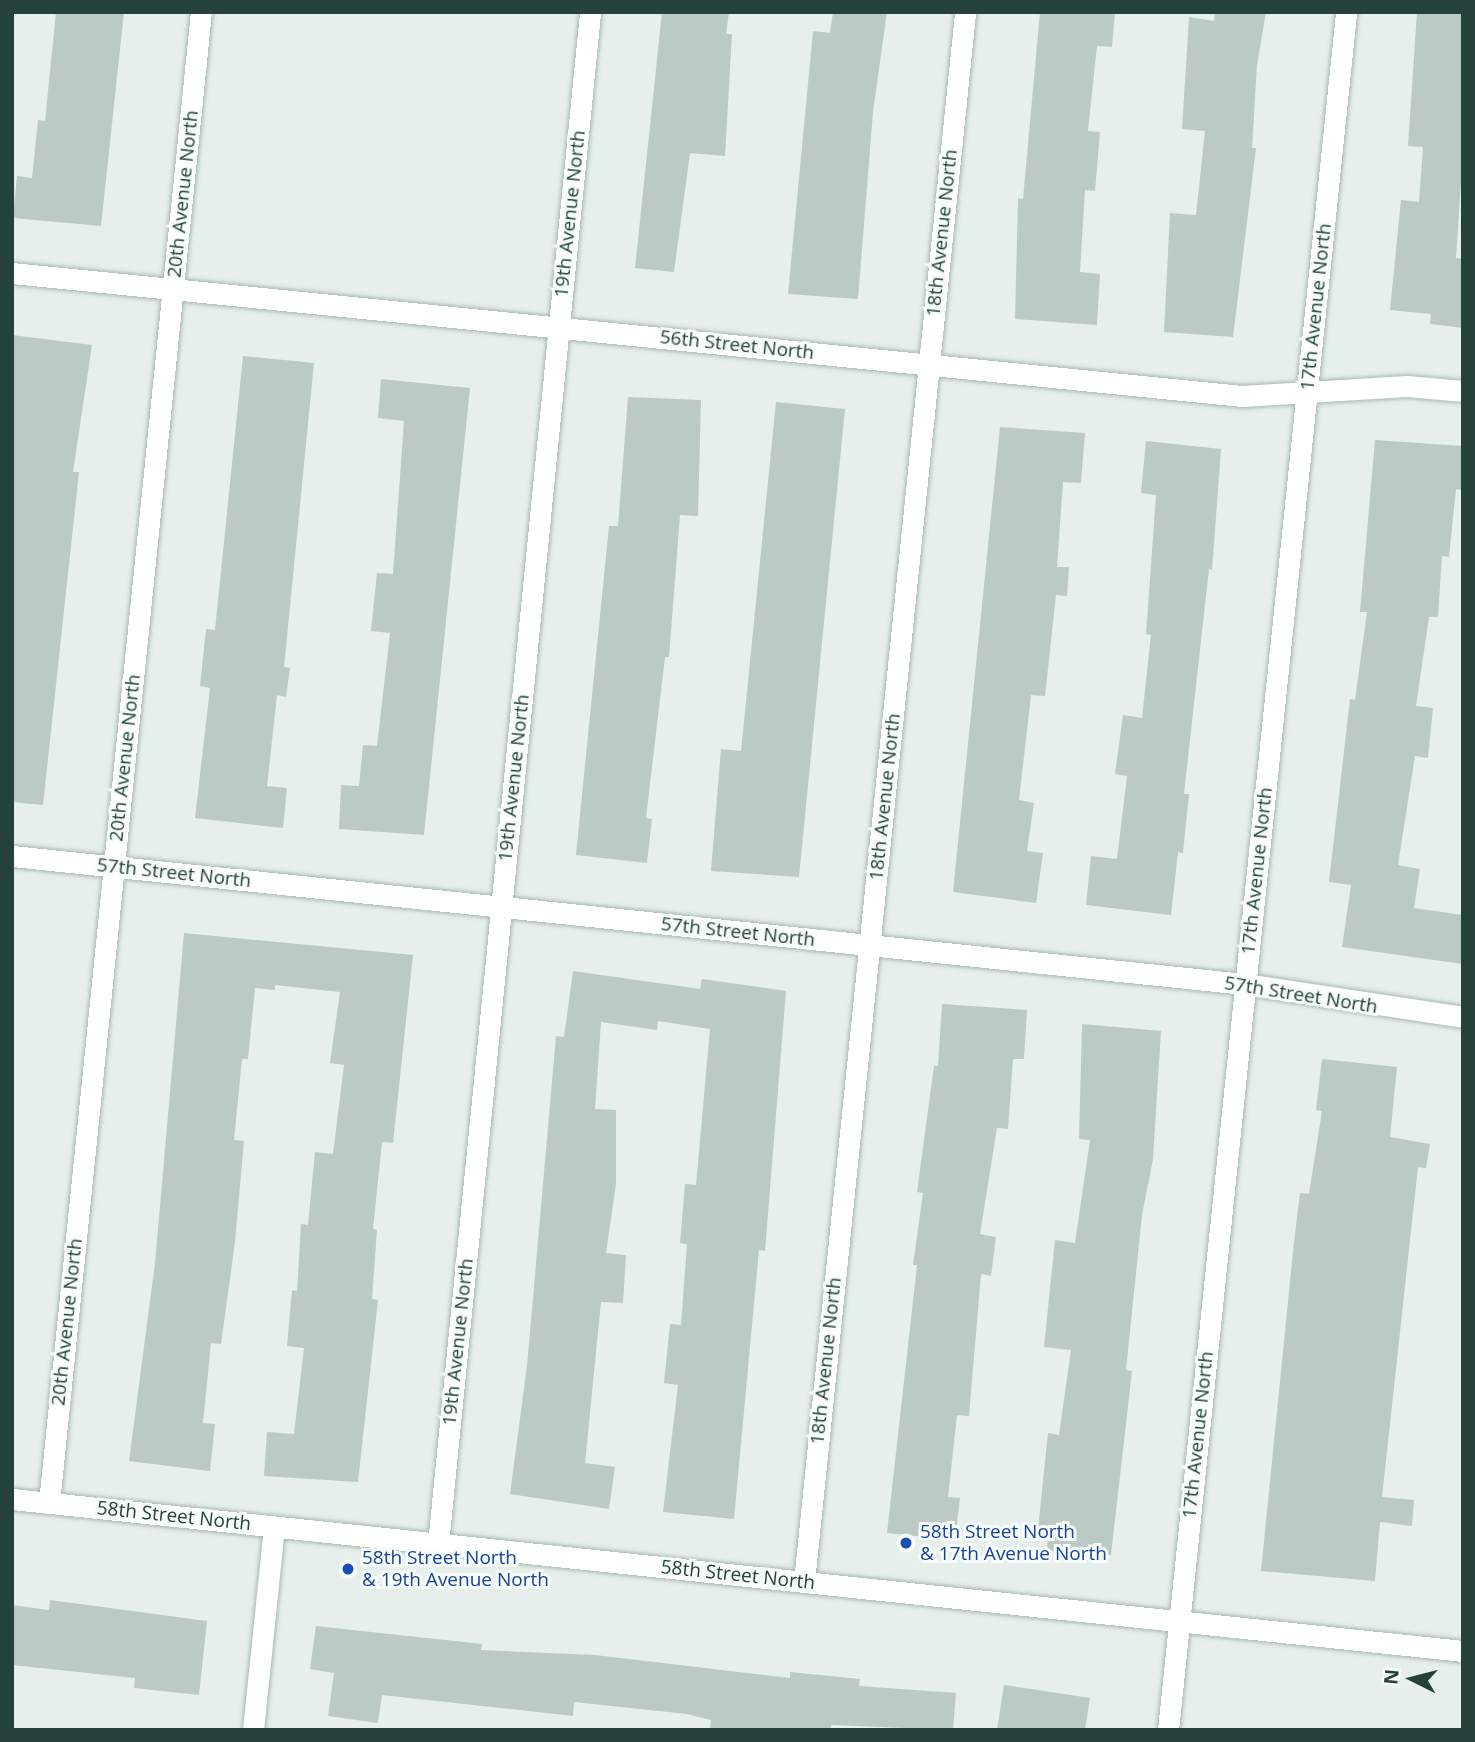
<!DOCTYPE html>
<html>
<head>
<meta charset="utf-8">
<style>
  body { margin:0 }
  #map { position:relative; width:1475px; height:1742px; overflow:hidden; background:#e6efeb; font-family:"Open Sans",sans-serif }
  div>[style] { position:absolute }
  .building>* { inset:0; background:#bbcac4 }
  .roads { filter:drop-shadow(0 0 2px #a8b8b2) drop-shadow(0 0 2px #a8b8b2) }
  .street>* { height:21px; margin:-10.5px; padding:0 10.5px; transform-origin:10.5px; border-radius:10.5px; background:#fff }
  .secondary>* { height:21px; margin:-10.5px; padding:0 10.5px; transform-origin:10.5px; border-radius:10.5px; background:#fff }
  .dots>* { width:19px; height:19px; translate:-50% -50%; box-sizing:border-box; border:4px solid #f7fbf9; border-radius:50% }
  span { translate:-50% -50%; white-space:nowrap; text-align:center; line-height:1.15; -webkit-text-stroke:6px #f7fbf9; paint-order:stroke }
  .street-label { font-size:19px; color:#24423a }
  .transit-label { font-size:19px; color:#164399 }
  .left { translate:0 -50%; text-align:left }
  .frame { position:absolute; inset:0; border:14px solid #24423a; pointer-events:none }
  .north { position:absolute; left:1377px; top:1644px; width:70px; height:70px; -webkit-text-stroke:5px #f7fbf9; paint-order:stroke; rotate:276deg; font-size:19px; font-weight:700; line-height:28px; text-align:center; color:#24423a }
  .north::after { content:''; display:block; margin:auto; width:24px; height:32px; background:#24423a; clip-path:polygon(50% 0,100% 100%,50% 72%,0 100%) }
</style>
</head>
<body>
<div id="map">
  <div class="building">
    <div style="clip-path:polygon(56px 12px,124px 12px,101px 226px,13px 218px,17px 176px,32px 178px,38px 120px,45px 121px)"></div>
    <div style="clip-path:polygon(662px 12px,729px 12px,726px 34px,732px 34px,725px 156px,690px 153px,674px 272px,635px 268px)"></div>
    <div style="clip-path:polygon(833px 12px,887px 12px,873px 112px,858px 299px,788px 294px,813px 31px,830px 33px)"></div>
    <div style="clip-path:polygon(1040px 12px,1115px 12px,1112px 47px,1097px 46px,1088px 131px,1100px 132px,1095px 191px,1085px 190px,1080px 272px,1100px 274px,1097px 325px,1015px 319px,1018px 198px,1023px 199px)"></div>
    <div style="clip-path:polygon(1215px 12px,1266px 12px,1257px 65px,1252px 148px,1256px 148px,1233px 337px,1164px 332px,1170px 213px,1196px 215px,1205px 131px,1182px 129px,1189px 17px,1214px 21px)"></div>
    <div style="clip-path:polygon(1417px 12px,1463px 12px,1463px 153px,1456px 258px,1463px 259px,1463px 328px,1430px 324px,1431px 314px,1390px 310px,1401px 200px,1419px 202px,1423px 147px,1408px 146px)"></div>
    <div style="clip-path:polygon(12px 335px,92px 345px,73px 472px,79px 472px,43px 805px,12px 802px)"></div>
    <div style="clip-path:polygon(243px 356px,314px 363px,284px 667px,290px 668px,286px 697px,277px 695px,267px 786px,287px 788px,283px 828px,195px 818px,210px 688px,200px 686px,206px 629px,215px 630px)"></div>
    <div style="clip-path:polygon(381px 379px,470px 388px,424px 835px,339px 829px,341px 785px,359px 786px,363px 745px,377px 746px,390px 633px,371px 631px,377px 573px,393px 574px,404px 421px,378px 418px)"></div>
    <div style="clip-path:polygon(628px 397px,701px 400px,698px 516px,680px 515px,669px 657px,665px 657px,646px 818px,652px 819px,647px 863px,576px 855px,609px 526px,618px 526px)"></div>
    <div style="clip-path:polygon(776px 402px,845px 409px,799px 877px,711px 871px,721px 749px,741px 751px)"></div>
    <div style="clip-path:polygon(1000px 427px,1085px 433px,1081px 483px,1063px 482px,1057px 567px,1069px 567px,1067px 596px,1056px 595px,1045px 696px,1031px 695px,1019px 800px,1034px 803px,1027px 851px,1043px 853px,1036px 903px,953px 892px)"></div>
    <div style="clip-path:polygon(1375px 440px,1463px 446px,1463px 490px,1456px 489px,1449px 557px,1442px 556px,1438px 617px,1429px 617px,1416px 706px,1433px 708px,1428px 758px,1415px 756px,1398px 865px,1420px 869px,1414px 908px,1463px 915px,1463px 964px,1342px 947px,1351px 885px,1329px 882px,1350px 699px,1355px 700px,1367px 612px,1360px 612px)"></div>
    <div style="clip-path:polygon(1146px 441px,1221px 449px,1212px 570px,1209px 569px,1184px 794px,1189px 794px,1183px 853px,1178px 852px,1171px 915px,1086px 905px,1091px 856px,1117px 859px,1127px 776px,1115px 774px,1123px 715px,1142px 718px,1151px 635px,1146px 634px,1156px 495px,1141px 493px)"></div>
    <div style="clip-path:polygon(184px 933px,413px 955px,393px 1143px,382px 1142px,373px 1229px,377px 1230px,372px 1299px,378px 1300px,358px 1482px,264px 1476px,267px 1432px,294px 1434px,304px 1348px,287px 1346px,292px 1290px,297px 1291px,301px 1224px,308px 1225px,315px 1152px,333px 1154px,344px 1065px,330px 1063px,340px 992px,275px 985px,275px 990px,255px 988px,248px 1059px,242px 1059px,234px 1140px,244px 1141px,235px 1242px,221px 1344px,211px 1343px,203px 1423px,215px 1424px,210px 1471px,129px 1461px,155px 1263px)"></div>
    <div style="clip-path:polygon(573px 971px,700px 989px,702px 979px,786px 991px,765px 1251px,759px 1250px,734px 1519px,663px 1512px,678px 1385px,664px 1383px,670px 1324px,681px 1325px,687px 1244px,680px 1243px,685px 1184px,696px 1185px,710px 1029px,658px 1021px,657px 1030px,601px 1022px,595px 1109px,616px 1110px,616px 1184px,606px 1253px,626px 1255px,623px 1303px,601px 1302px,585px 1463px,615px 1467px,609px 1509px,510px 1494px,527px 1366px,556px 1036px,564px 1037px)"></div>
    <div style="clip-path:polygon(942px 1004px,1027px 1010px,1024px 1059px,1013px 1059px,1008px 1129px,997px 1128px,980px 1234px,996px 1237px,991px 1276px,981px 1274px,969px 1416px,957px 1415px,948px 1497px,960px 1498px,955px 1540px,887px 1533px,917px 1265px,913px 1265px,923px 1193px,917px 1192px,934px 1066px,938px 1066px)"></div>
    <div style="clip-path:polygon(1082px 1024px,1161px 1031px,1153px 1159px,1142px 1215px,1126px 1370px,1132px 1371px,1111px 1555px,1047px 1550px,1048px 1530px,1038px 1529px,1048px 1433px,1059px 1435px,1071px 1350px,1044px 1347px,1055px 1240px,1075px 1243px,1090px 1140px,1079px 1139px)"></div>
    <div style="clip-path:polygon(1322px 1059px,1397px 1067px,1390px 1137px,1430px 1144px,1426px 1168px,1418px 1167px,1382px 1497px,1414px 1500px,1412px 1526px,1380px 1522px,1375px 1581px,1261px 1571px,1294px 1242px,1300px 1193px,1309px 1194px,1322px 1111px,1316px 1110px)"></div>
    <div style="clip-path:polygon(50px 1600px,207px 1621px,199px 1695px,134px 1688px,135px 1678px,12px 1665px,12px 1605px,49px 1610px)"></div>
    <div style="clip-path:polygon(316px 1626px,482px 1644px,481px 1650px,595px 1655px,790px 1678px,790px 1672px,860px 1679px,859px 1686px,956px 1693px,953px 1730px,831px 1725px,831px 1730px,710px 1730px,711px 1720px,687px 1714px,574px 1702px,573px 1716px,382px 1695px,378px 1723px,328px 1716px,334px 1673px,310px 1669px)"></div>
    <div style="clip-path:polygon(1004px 1685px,1090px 1698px,1085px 1730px,997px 1730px)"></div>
  </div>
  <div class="roads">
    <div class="street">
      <div style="left:12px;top:273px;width:1236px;rotate:5.71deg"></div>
      <div style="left:1242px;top:396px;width:165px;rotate:-3.5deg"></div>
      <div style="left:1407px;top:386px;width:56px;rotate:5.1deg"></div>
      <div style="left:12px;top:856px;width:1240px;rotate:5.93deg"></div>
      <div style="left:1245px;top:984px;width:220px;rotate:8.6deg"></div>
      <div style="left:49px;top:1503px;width:1499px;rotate:-84.18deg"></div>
      <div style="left:438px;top:1544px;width:1540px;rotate:-84.33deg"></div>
      <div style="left:804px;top:1582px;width:1578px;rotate:-84.14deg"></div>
      <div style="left:253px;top:1730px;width:204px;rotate:-84.1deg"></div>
      <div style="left:1168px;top:1730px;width:1727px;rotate:-84.08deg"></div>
    </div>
    <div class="secondary">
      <div style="left:12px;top:1499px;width:1459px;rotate:5.98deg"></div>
    </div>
  </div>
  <div class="dots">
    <div style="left:906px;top:1543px;background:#1a4fb4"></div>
    <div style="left:348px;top:1569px;background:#1a4fb4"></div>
  </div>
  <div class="street-label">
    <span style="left:183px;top:194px;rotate:-84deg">20th Avenue North</span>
    <span style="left:570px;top:214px;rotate:-84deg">19th Avenue North</span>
    <span style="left:942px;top:233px;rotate:-84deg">18th Avenue North</span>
    <span style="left:1316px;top:307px;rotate:-84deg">17th Avenue North</span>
    <span style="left:737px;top:345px;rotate:6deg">56th Street North</span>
    <span style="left:125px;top:758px;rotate:-84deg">20th Avenue North</span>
    <span style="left:514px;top:778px;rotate:-84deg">19th Avenue North</span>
    <span style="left:885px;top:797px;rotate:-84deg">18th Avenue North</span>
    <span style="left:1257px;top:871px;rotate:-84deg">17th Avenue North</span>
    <span style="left:174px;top:873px;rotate:6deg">57th Street North</span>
    <span style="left:738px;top:932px;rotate:6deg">57th Street North</span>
    <span style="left:1301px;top:995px;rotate:9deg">57th Street North</span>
    <span style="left:67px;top:1322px;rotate:-84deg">20th Avenue North</span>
    <span style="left:458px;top:1342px;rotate:-84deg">19th Avenue North</span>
    <span style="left:826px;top:1361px;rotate:-84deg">18th Avenue North</span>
    <span style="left:1198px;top:1435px;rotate:-84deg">17th Avenue North</span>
    <span style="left:174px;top:1516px;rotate:6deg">58th Street North</span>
    <span style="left:738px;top:1575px;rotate:6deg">58th Street North</span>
  </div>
  <div class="transit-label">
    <span class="left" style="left:920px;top:1543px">58th Street North<br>&amp; 17th Avenue North</span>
    <span class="left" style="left:362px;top:1569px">58th Street North<br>&amp; 19th Avenue North</span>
  </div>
  <div class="frame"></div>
  <div class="north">N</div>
</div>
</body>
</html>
